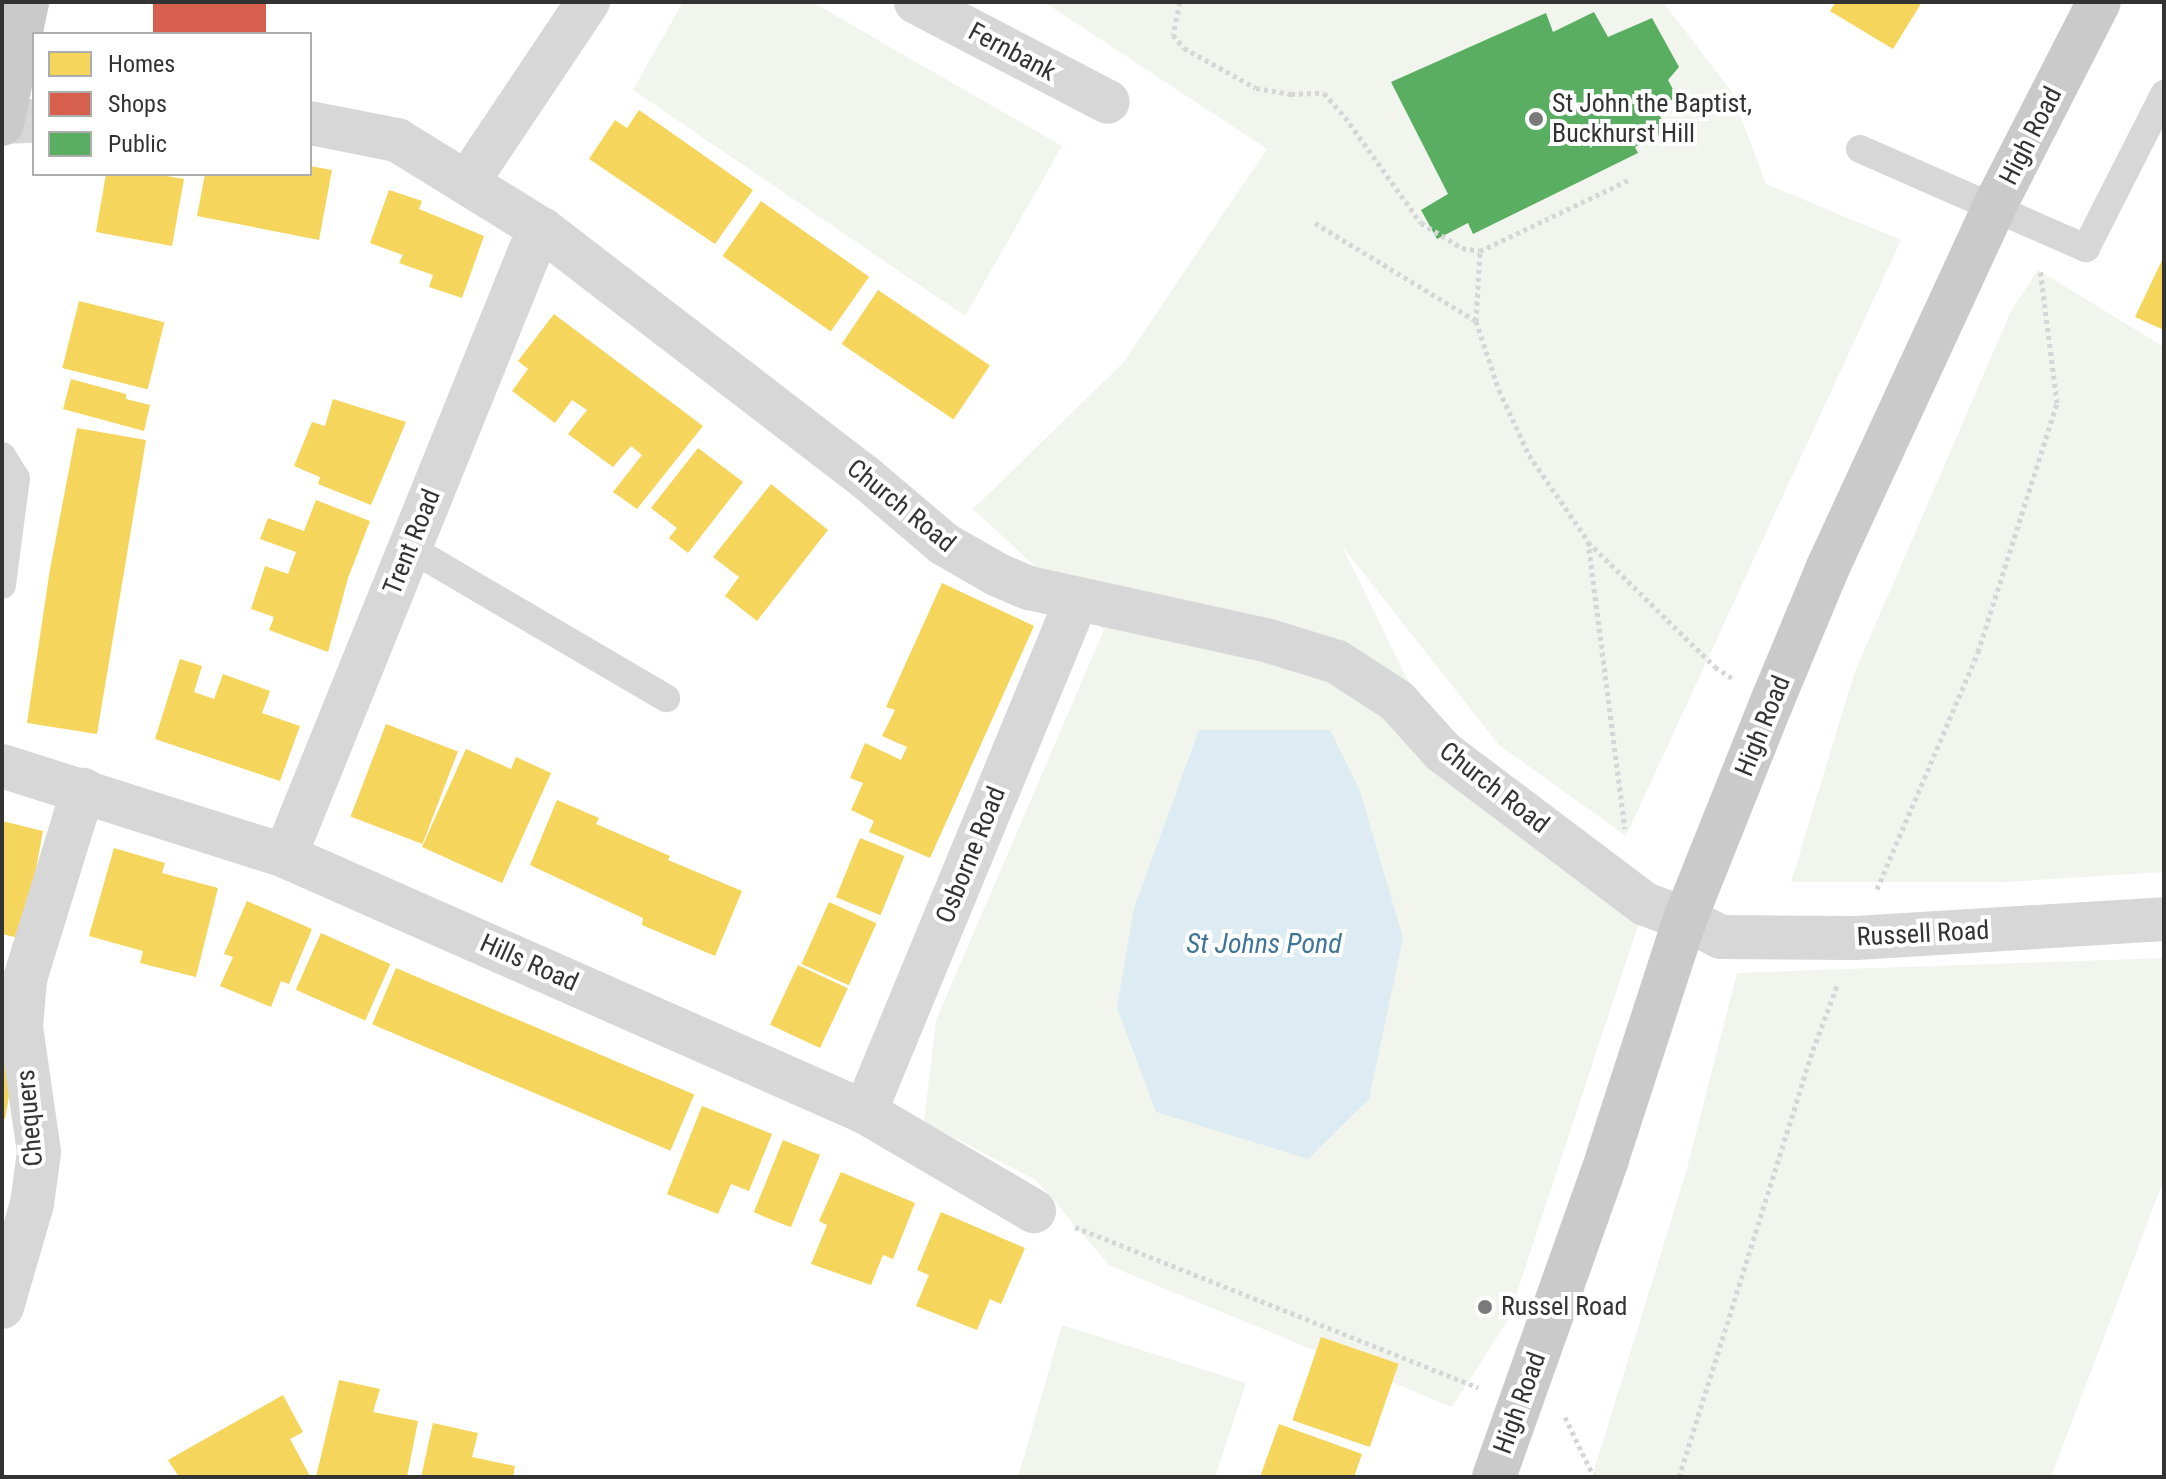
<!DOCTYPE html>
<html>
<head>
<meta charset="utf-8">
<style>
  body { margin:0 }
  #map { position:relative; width:2166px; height:1479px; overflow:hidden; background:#fff; font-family:"Roboto Condensed",sans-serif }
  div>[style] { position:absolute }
  .green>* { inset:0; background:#f1f5ed }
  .water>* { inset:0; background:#ddebf3 }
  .homes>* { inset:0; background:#f6d55c; transform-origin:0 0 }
  .shops>* { inset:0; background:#d6604d; transform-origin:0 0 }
  .public>* { inset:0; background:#5aae61 }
  .path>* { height:5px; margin-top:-2.5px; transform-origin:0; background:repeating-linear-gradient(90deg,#d6d6d6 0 4px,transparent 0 8px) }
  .service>* { height:28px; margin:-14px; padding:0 14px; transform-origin:14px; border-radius:14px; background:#d7d7d7 }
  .minor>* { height:44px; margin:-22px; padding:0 22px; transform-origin:22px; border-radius:22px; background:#d7d7d7 }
  .tertiary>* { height:44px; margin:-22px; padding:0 22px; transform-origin:22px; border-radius:22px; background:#d7d7d7 }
  .primary>* { height:44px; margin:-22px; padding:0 22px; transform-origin:22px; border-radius:22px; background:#cacaca }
  .dots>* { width:22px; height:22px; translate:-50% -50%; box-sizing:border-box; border:4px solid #fff; border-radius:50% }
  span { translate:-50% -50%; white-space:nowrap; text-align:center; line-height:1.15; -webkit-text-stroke:8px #fff; paint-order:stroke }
  .street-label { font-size:26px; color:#333 }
  .poi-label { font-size:26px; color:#333 }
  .left { translate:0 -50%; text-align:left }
  .water-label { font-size:28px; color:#3f7597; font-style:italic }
  .frame { position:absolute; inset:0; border:4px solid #333; pointer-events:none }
  .legend { position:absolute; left:32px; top:32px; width:280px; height:144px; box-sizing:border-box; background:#fff; border:2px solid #adadad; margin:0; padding:10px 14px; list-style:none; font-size:24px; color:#333 }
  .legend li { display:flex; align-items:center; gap:16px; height:40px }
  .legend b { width:40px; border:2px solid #adadad }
</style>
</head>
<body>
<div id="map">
  <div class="green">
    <div style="clip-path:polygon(683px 2px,812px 2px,1062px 146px,965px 316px,633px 90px)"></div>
    <div style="clip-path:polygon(1044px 2px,1663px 2px,1731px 91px,1766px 184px,1901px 240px,1626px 836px,1499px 745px,1342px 546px,1443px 752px,1645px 904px,1508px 1320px,1452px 1407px,1110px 1266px,1037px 1181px,924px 1122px,936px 1020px,1104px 630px,973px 509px,1123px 363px,1267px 149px)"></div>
    <div style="clip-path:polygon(2038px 270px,2164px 347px,2164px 872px,2005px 882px,1791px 882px,1854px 674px,2012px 309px)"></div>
    <div style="clip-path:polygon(2164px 958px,2164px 1179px,2051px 1477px,1592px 1477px,1686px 1172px,1737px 973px)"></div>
    <div style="clip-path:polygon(1062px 1325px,1246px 1383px,1215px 1477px,1018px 1477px)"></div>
  </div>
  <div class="water">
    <div style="clip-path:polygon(1199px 730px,1330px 730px,1360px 791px,1403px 938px,1369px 1099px,1308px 1159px,1156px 1112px,1117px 1008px,1134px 908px)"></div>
  </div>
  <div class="homes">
    <div style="clip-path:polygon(1836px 2px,1922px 2px,1893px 49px,1830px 11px)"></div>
    <div style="clip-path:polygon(639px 110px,753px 190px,715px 244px,589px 159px,615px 120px,627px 128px)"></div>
    <div style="clip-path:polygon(310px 166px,332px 170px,319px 240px,197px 216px,205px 174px,310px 174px)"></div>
    <div style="clip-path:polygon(106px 174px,154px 174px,184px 179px,172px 246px,96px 232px)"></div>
    <div style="clip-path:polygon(389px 190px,422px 201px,419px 209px,484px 236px,462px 298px,429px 287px,433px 275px,399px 263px,403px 255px,370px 243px)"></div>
    <div style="left:761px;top:201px;width:132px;height:67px;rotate:35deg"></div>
    <div style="clip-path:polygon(2164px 256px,2164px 330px,2135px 317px)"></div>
    <div style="left:878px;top:290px;width:135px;height:65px;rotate:34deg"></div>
    <div style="left:79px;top:301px;width:88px;height:69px;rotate:14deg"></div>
    <div style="clip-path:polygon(554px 314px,703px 426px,637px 509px,613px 492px,642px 455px,631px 446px,613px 467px,568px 434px,587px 410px,572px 400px,555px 423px,512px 391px,528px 369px,518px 361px)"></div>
    <div style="clip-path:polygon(71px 379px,126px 394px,126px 399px,150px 405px,144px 431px,63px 409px)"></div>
    <div style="clip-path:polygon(333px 399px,406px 422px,371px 505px,318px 484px,320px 477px,294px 466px,312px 422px,325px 426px)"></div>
    <div style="clip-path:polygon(77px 428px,146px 440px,97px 734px,27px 723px,50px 569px)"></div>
    <div style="clip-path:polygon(698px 448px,743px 482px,688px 553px,669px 538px,677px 528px,651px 508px)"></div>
    <div style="clip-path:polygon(771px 484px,828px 530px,757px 621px,725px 596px,739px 577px,713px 557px)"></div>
    <div style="clip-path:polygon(316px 500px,370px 521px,348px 578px,328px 652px,269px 630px,274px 617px,251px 609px,265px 566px,288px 574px,296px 552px,260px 539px,268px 518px,304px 531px)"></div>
    <div style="clip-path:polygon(942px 583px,1034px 626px,930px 858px,869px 832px,874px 821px,851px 810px,863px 783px,850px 778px,865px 743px,901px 760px,907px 747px,882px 736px,895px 710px,886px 707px)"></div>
    <div style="clip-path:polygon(180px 659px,202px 666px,194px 692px,214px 699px,223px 674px,270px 691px,262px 713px,300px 726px,280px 781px,155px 739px)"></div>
    <div style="left:386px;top:724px;width:77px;height:99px;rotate:21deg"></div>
    <div style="clip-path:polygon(466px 749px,511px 769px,516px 757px,551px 773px,502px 883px,422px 847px)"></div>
    <div style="clip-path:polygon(557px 800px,599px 818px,596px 824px,670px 856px,668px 860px,742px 891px,715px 956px,642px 925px,643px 918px,530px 865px)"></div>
    <div style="clip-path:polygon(2px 821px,43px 831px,23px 939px,2px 934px)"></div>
    <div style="left:860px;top:838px;width:48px;height:64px;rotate:22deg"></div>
    <div style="clip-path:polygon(114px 848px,165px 863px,162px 873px,218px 888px,196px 977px,140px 963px,143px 951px,89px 936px)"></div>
    <div style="clip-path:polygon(247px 901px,312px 929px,289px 984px,281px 981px,271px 1007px,220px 986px,233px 957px,224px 954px)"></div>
    <div style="left:829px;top:902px;width:52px;height:68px;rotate:24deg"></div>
    <div style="left:321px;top:933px;width:76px;height:62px;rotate:24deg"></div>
    <div style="left:798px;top:965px;width:55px;height:66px;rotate:25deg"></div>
    <div style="left:396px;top:968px;width:324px;height:61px;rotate:23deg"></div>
    <div style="clip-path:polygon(2px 1059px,15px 1061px,5px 1119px,2px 1118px)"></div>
    <div style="clip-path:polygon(702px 1106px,772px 1134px,749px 1191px,731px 1184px,718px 1214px,667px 1194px)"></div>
    <div style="left:783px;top:1140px;width:40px;height:78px;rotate:22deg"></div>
    <div style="clip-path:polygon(841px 1172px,915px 1203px,893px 1259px,883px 1255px,871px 1285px,811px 1264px,827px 1225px,819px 1221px)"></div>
    <div style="clip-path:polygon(941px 1212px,1025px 1248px,1001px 1304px,990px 1299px,977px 1330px,916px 1306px,929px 1275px,917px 1270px)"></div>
    <div style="left:1321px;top:1337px;width:82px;height:88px;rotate:19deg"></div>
    <div style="clip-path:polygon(339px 1380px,380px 1389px,373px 1412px,418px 1421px,407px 1477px,316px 1477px)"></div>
    <div style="clip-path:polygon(283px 1395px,303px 1432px,290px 1439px,310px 1476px,179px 1477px,168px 1460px)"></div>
    <div style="clip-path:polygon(433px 1423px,478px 1433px,472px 1457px,515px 1466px,513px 1477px,421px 1477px)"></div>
    <div style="clip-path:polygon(1279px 1424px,1362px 1454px,1354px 1477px,1260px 1477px)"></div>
  </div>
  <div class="shops">
    <div style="left:153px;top:2px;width:113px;height:33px"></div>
  </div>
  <div class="public">
    <div style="clip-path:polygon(1594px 12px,1608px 37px,1652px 18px,1679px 67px,1668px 80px,1677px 97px,1655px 109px,1669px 130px,1635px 147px,1638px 153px,1473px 234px,1468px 223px,1437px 239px,1421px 210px,1448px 194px,1391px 82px,1546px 13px,1553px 32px)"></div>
  </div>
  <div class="path">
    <div style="left:1180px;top:2px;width:34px;rotate:102deg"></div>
    <div style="left:1173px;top:35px;width:17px;rotate:50deg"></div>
    <div style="left:1184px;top:48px;width:82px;rotate:29.1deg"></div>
    <div style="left:1256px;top:88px;width:36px;rotate:10deg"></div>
    <div style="left:1291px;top:94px;width:33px;rotate:-2deg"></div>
    <div style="left:1324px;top:93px;width:32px;rotate:49deg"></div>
    <div style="left:1345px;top:117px;width:130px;rotate:54.4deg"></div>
    <div style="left:1421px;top:223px;width:48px;rotate:31.4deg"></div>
    <div style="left:1462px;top:248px;width:18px;rotate:9deg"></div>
    <div style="left:1480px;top:251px;width:167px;rotate:-25.5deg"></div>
    <div style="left:1315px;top:223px;width:188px;rotate:31.3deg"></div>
    <div style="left:1476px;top:321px;width:70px;rotate:-86.7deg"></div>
    <div style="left:1476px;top:321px;width:73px;rotate:71.6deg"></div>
    <div style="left:1499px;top:390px;width:72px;rotate:65.2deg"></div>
    <div style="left:1529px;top:455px;width:104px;rotate:55.5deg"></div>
    <div style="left:1588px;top:541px;width:290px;rotate:82.7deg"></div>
    <div style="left:1588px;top:542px;width:178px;rotate:44.5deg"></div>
    <div style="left:1715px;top:667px;width:20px;rotate:33deg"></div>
    <div style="left:1877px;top:889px;width:258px;rotate:-66.9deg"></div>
    <div style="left:1978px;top:652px;width:261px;rotate:-72.4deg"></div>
    <div style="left:2057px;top:403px;width:135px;rotate:-97.2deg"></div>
    <div style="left:1075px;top:1227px;width:434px;rotate:21.7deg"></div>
    <div style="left:1565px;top:1417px;width:67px;rotate:64.2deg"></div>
    <div style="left:1679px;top:1477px;width:448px;rotate:-72.6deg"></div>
    <div style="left:1813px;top:1050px;width:72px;rotate:-69.5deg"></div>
  </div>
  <div class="service">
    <div style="left:1860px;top:149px;width:247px;rotate:23.7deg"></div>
    <div style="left:2086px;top:248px;width:173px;rotate:-63.1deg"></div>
    <div style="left:2px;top:456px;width:26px;rotate:58deg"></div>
    <div style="left:16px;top:478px;width:108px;rotate:97.5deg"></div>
    <div style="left:410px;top:548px;width:297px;rotate:30.4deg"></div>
  </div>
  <div class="minor">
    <div style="left:916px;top:2px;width:216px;rotate:27.5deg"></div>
    <div style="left:468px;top:181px;width:216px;rotate:-56.2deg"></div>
    <div style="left:2px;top:766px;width:297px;rotate:17.6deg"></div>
    <div style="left:285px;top:856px;width:634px;rotate:23.82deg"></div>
    <div style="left:865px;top:1112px;width:196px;rotate:30.4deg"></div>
    <div style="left:285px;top:856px;width:653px;rotate:-67.95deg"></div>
    <div style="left:530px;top:251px;width:25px;rotate:-58deg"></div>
    <div style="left:1685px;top:919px;width:40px;rotate:26.6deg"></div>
    <div style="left:1721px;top:937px;width:135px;rotate:0.4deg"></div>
    <div style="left:1856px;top:938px;width:309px;rotate:-3.5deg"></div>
    <div style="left:865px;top:1112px;width:555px;rotate:-67.55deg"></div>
    <div style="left:2px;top:1307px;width:107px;rotate:-73.8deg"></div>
    <div style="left:32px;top:1204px;width:52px;rotate:-82.3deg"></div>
    <div style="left:39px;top:1152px;width:126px;rotate:-98.2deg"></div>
    <div style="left:21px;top:1027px;width:48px;rotate:-85.2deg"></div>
    <div style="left:25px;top:979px;width:198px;rotate:-72.9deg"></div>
  </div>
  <div class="tertiary">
    <div style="left:2px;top:122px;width:32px;rotate:-2deg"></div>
    <div style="left:310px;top:123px;width:89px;rotate:11.1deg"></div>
    <div style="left:397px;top:140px;width:172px;rotate:31.7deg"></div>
    <div style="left:543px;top:230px;width:406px;rotate:37.5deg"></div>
    <div style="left:865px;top:477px;width:104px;rotate:40.3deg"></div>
    <div style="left:944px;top:544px;width:62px;rotate:29.9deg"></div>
    <div style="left:998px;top:575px;width:34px;rotate:23deg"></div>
    <div style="left:1029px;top:588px;width:243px;rotate:12.4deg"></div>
    <div style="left:1266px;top:640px;width:74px;rotate:17.2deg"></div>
    <div style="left:1337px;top:662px;width:72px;rotate:33deg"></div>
    <div style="left:1397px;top:701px;width:69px;rotate:48deg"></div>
    <div style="left:1443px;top:752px;width:253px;rotate:37deg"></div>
    <div style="left:1645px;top:904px;width:43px;rotate:20.6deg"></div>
  </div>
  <div class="primary">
    <div style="left:2px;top:124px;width:125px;rotate:-78.4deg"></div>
    <div style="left:1494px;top:1477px;width:337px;rotate:-70.4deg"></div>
    <div style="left:1607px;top:1159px;width:252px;rotate:-72deg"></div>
    <div style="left:1685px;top:919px;width:232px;rotate:-68.2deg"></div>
    <div style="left:1771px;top:704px;width:148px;rotate:-67.4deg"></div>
    <div style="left:1828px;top:567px;width:396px;rotate:-65.2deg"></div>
    <div style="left:1994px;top:207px;width:230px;rotate:-62.9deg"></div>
  </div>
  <div class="dots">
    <div style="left:1536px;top:119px;background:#7a7a7a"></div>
    <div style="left:1485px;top:1307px;background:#7a7a7a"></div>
  </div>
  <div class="street-label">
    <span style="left:1012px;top:52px;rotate:28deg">Fernbank</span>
    <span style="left:2031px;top:136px;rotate:-63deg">High Road</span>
    <span style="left:901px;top:506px;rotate:39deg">Church Road</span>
    <span style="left:412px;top:542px;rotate:-68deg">Trent Road</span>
    <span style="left:1763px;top:726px;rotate:-68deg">High Road</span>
    <span style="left:1494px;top:788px;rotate:38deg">Church Road</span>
    <span style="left:971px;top:855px;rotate:-68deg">Osborne Road</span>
    <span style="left:1923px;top:934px;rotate:-3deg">Russell Road</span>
    <span style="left:529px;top:963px;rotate:24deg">Hills Road</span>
    <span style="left:30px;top:1118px;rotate:-95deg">Chequers</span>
    <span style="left:1520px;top:1403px;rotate:-70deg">High Road</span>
  </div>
  <div class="poi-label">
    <span class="left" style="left:1552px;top:119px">St John the Baptist,<br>Buckhurst Hill</span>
    <span class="left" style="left:1501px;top:1307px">Russel Road</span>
  </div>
  <div class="water-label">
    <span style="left:1264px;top:944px">St Johns Pond</span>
  </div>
  <div class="frame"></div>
  <ul class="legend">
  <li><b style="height:22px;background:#f6d55c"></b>Homes</li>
  <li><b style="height:22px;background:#d6604d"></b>Shops</li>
  <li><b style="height:22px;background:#5aae61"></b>Public</li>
  </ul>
</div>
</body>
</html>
